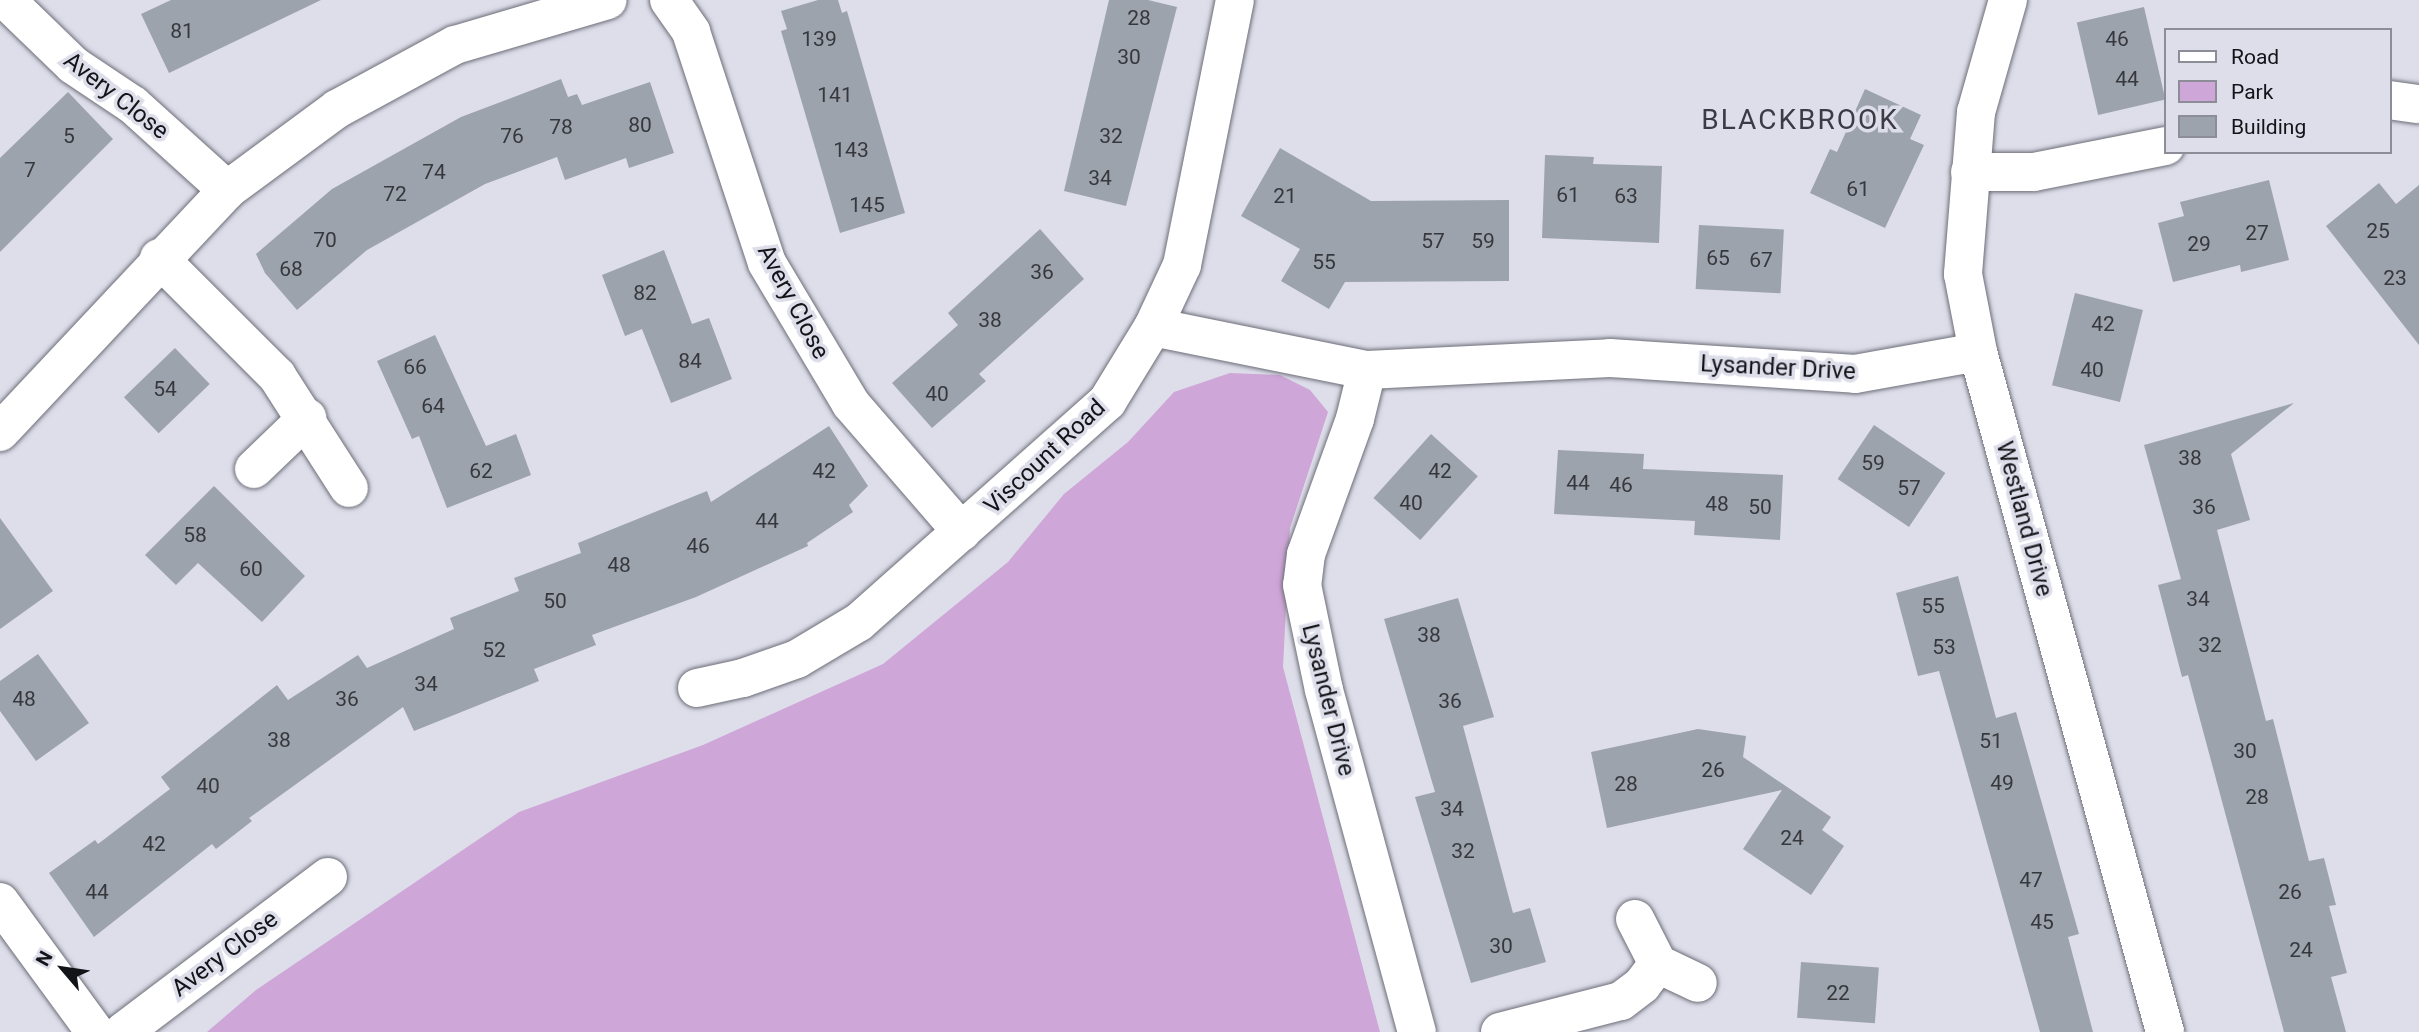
<!DOCTYPE html>
<html>
<head>
<meta charset="utf-8">
<style>
  body { margin:0 }
  #map { position:relative; width:2419px; height:1032px; overflow:hidden; background:#dddeea; font-family:Roboto,sans-serif }
  div>[style] { position:absolute }
  .green>* { inset:0; background:#cea6d7 }
  .building>* { inset:0; background:#9da3ad; transform-origin:0 0 }
  .roads { filter:drop-shadow(0 0 2px #6d6e78) drop-shadow(0 0 2px #6d6e78) }
  .minor>* { height:38px; margin:-19px; padding:0 19px; transform-origin:19px; border-radius:19px; background:#fff }
  span { translate:-50% -50%; white-space:nowrap; text-align:center; line-height:1.15; -webkit-text-stroke:7px #dddeea; paint-order:stroke }
  .number-label { font-size:21px; color:#36383d }
  .number-label span { -webkit-text-stroke-width:0 }
  .street-label { font-size:24px; color:#131418 }
  .quarter-label { font-size:28px; color:#3a3b44; letter-spacing:2px }
  .legend { position:absolute; left:2164px; top:28px; width:228px; height:126px; box-sizing:border-box; background:#dddeea; border:2px solid #8c8d96; margin:0; padding:9px 12px; list-style:none; font-size:21px; color:#131418 }
  .legend li { display:flex; align-items:center; gap:14px; height:35px }
  .legend b { width:35px; border:2px solid #8c8d96 }
  .north { position:absolute; left:28px; top:934px; width:70px; height:70px; -webkit-text-stroke:5px #dddeea; paint-order:stroke; rotate:299deg; font-size:19px; font-weight:700; line-height:28px; text-align:center; color:#131418 }
  .north::after { content:''; display:block; margin:auto; width:24px; height:32px; background:#131418; clip-path:polygon(50% 0,100% 100%,50% 72%,0 100%) }
</style>
</head>
<body>
<div id="map">
  <div class="green">
    <div style="clip-path:polygon(1230px 373px,1280px 375px,1310px 390px,1328px 412px,1290px 528px,1283px 667px,1380px 1032px,207px 1032px,256px 990px,519px 812px,703px 745px,883px 664px,1008px 562px,1064px 494px,1128px 442px,1174px 392px)"></div>
  </div>
  <div class="building">
    <div style="clip-path:polygon(171px 0,321px 0,169px 73px,141px 14px)"></div>
    <div style="clip-path:polygon(818px 0,838px 0,842px 13px,847px 11px,905px 213px,840px 233px,781px 31px,787px 29px,781px 11px)"></div>
    <div style="clip-path:polygon(1109px 0,1148px 0,1177px 7px,1126px 206px,1064px 191px)"></div>
    <div style="left:2144px;top:7px;width:95px;height:69px;rotate:77deg"></div>
    <div style="clip-path:polygon(561px 79px,568px 97px,577px 94px,582px 105px,650px 82px,674px 153px,629px 168px,626px 158px,565px 180px,557px 157px,485px 184px,367px 250px,297px 310px,265px 273px,256px 254px,332px 189px,461px 117px)"></div>
    <div style="clip-path:polygon(1865px 89px,1921px 115px,1910px 139px,1924px 145px,1885px 228px,1810px 193px,1830px 149px,1837px 152px)"></div>
    <div style="clip-path:polygon(68px 92px,113px 139px,0 252px,0 158px)"></div>
    <div style="clip-path:polygon(1280px 148px,1371px 201px,1509px 200px,1509px 281px,1345px 282px,1329px 309px,1281px 281px,1300px 249px,1241px 216px)"></div>
    <div style="clip-path:polygon(1545px 155px,1594px 157px,1593px 164px,1662px 166px,1659px 243px,1542px 238px)"></div>
    <div style="clip-path:polygon(2269px 180px,2289px 260px,2241px 272px,2240px 265px,2173px 282px,2158px 223px,2184px 216px,2180px 202px)"></div>
    <div style="clip-path:polygon(2379px 183px,2396px 204px,2419px 185px,2419px 345px,2326px 226px)"></div>
    <div style="left:1699px;top:225px;width:85px;height:64px;rotate:3deg"></div>
    <div style="clip-path:polygon(1040px 229px,1084px 279px,979px 374px,986px 381px,932px 428px,892px 383px,958px 325px,948px 313px)"></div>
    <div style="clip-path:polygon(664px 250px,692px 324px,709px 318px,732px 379px,671px 403px,642px 329px,625px 336px,602px 275px)"></div>
    <div style="left:2075px;top:293px;width:70px;height:95px;rotate:14deg"></div>
    <div style="clip-path:polygon(435px 335px,486px 446px,516px 434px,531px 475px,447px 508px,419px 436px,412px 439px,377px 361px)"></div>
    <div style="left:175px;top:348px;width:50px;height:71px;rotate:46deg"></div>
    <div style="clip-path:polygon(2294px 403px,2231px 454px,2250px 520px,2217px 530px,2266px 721px,2273px 719px,2309px 861px,2324px 858px,2336px 905px,2329px 906px,2347px 973px,2331px 977px,2346px 1032px,2284px 1032px,2188px 675px,2182px 677px,2158px 585px,2181px 579px,2144px 445px)"></div>
    <div style="left:1874px;top:425px;width:86px;height:65px;rotate:34deg"></div>
    <div style="clip-path:polygon(829px 426px,868px 486px,849px 505px,853px 512px,807px 543px,808px 546px,696px 597px,592px 635px,596px 645px,534px 669px,539px 681px,414px 731px,403px 707px,249px 818px,252px 821px,216px 849px,212px 844px,94px 937px,49px 873px,95px 840px,98px 844px,170px 789px,161px 777px,277px 685px,288px 700px,358px 655px,367px 668px,454px 629px,450px 618px,519px 591px,514px 578px,581px 553px,578px 543px,707px 491px,711px 502px)"></div>
    <div style="left:1431px;top:434px;width:63px;height:86px;rotate:42deg"></div>
    <div style="clip-path:polygon(1558px 450px,1644px 454px,1643px 469px,1783px 475px,1780px 540px,1694px 535px,1695px 521px,1554px 514px)"></div>
    <div style="clip-path:polygon(214px 486px,305px 576px,262px 622px,198px 563px,176px 585px,145px 555px)"></div>
    <div style="clip-path:polygon(0 518px,53px 591px,0 629px)"></div>
    <div style="clip-path:polygon(1958px 576px,1996px 718px,2016px 712px,2079px 934px,2068px 937px,2093px 1032px,2040px 1032px,1939px 671px,1918px 676px,1896px 593px)"></div>
    <div style="clip-path:polygon(1458px 598px,1494px 717px,1463px 726px,1513px 913px,1530px 908px,1546px 962px,1471px 983px,1415px 797px,1435px 792px,1384px 619px)"></div>
    <div style="clip-path:polygon(38px 654px,89px 723px,36px 761px,0 711px,0 681px)"></div>
    <div style="clip-path:polygon(1698px 729px,1746px 736px,1743px 757px,1831px 817px,1822px 830px,1844px 846px,1811px 895px,1743px 849px,1782px 790px,1607px 828px,1591px 752px)"></div>
    <div style="left:1801px;top:962px;width:78px;height:56px;rotate:4deg"></div>
  </div>
  <div class="roads">
    <div class="minor">
      <div style="left:6px;top:0;width:93px;rotate:44.1deg"></div>
      <div style="left:73px;top:65px;width:72px;rotate:33.7deg"></div>
      <div style="left:133px;top:105px;width:127px;rotate:42.1deg"></div>
      <div style="left:669px;top:0;width:39px;rotate:55deg"></div>
      <div style="left:691px;top:32px;width:243px;rotate:71.8deg"></div>
      <div style="left:767px;top:263px;width:164px;rotate:59.2deg"></div>
      <div style="left:851px;top:404px;width:169px;rotate:49.1deg"></div>
      <div style="left:2008px;top:0;width:116px;rotate:105.9deg"></div>
      <div style="left:1976px;top:112px;width:163px;rotate:94.6deg"></div>
      <div style="left:1963px;top:274px;width:79px;rotate:79.1deg"></div>
      <div style="left:1978px;top:352px;width:705px;rotate:74.62deg"></div>
      <div style="left:2389px;top:100px;width:30px;rotate:8deg"></div>
      <div style="left:1970px;top:172px;width:64px"></div>
      <div style="left:2034px;top:172px;width:134px;rotate:-11.2deg"></div>
      <div style="left:159px;top:258px;width:167px;rotate:45deg"></div>
      <div style="left:277px;top:376px;width:133px;rotate:57.3deg"></div>
      <div style="left:1153px;top:327px;width:218px;rotate:11.4deg"></div>
      <div style="left:1367px;top:370px;width:243px;rotate:-2.8deg"></div>
      <div style="left:1610px;top:358px;width:246px;rotate:3.7deg"></div>
      <div style="left:1855px;top:374px;width:125px;rotate:-10.1deg"></div>
      <div style="left:1367px;top:370px;width:50px;rotate:103.8deg"></div>
      <div style="left:1355px;top:419px;width:144px;rotate:109.9deg"></div>
      <div style="left:1306px;top:554px;width:31px;rotate:97deg"></div>
      <div style="left:1302px;top:585px;width:107px;rotate:78.2deg"></div>
      <div style="left:1324px;top:690px;width:354px;rotate:74.8deg"></div>
      <div style="left:0;top:432px;width:332px;rotate:-46.8deg"></div>
      <div style="left:227px;top:190px;width:137px;rotate:-36.4deg"></div>
      <div style="left:337px;top:109px;width:134px;rotate:-28.5deg"></div>
      <div style="left:455px;top:45px;width:159px;rotate:-16.4deg"></div>
      <div style="left:254px;top:469px;width:74px;rotate:-43.9deg"></div>
      <div style="left:697px;top:688px;width:47px;rotate:-12.3deg"></div>
      <div style="left:743px;top:678px;width:57px;rotate:-19.4deg"></div>
      <div style="left:797px;top:659px;width:72px;rotate:-30.8deg"></div>
      <div style="left:859px;top:622px;width:332px;rotate:-41.6deg"></div>
      <div style="left:1107px;top:402px;width:88px;rotate:-58.5deg"></div>
      <div style="left:1153px;top:327px;width:68px;rotate:-64.9deg"></div>
      <div style="left:1182px;top:265px;width:270px;rotate:-78.7deg"></div>
      <div style="left:0;top:902px;width:161px;rotate:53.8deg"></div>
      <div style="left:1635px;top:919px;width:51px;rotate:62.9deg"></div>
      <div style="left:1658px;top:964px;width:44px;rotate:25.4deg"></div>
      <div style="left:123px;top:1032px;width:257px;rotate:-37.1deg"></div>
      <div style="left:1500px;top:1032px;width:125px;rotate:-14.4deg"></div>
      <div style="left:1621px;top:1001px;width:26px;rotate:-37deg"></div>
      <div style="left:1642px;top:985px;width:26px;rotate:-53deg"></div>
    </div>
  </div>
  <div class="number-label">
    <span style="left:1139px;top:18px">28</span>
    <span style="left:182px;top:31px">81</span>
    <span style="left:819px;top:39px">139</span>
    <span style="left:2117px;top:39px">46</span>
    <span style="left:1129px;top:57px">30</span>
    <span style="left:2127px;top:79px">44</span>
    <span style="left:835px;top:95px">141</span>
    <span style="left:640px;top:125px">80</span>
    <span style="left:561px;top:127px">78</span>
    <span style="left:69px;top:136px">5</span>
    <span style="left:512px;top:136px">76</span>
    <span style="left:1111px;top:136px">32</span>
    <span style="left:851px;top:150px">143</span>
    <span style="left:30px;top:170px">7</span>
    <span style="left:434px;top:172px">74</span>
    <span style="left:1100px;top:178px">34</span>
    <span style="left:1858px;top:189px">61</span>
    <span style="left:395px;top:194px">72</span>
    <span style="left:1568px;top:195px">61</span>
    <span style="left:1285px;top:196px">21</span>
    <span style="left:1626px;top:196px">63</span>
    <span style="left:867px;top:205px">145</span>
    <span style="left:2378px;top:231px">25</span>
    <span style="left:2257px;top:233px">27</span>
    <span style="left:325px;top:240px">70</span>
    <span style="left:1433px;top:241px">57</span>
    <span style="left:1483px;top:241px">59</span>
    <span style="left:2199px;top:244px">29</span>
    <span style="left:1718px;top:258px">65</span>
    <span style="left:1761px;top:260px">67</span>
    <span style="left:1324px;top:262px">55</span>
    <span style="left:291px;top:269px">68</span>
    <span style="left:1042px;top:272px">36</span>
    <span style="left:2395px;top:278px">23</span>
    <span style="left:645px;top:293px">82</span>
    <span style="left:990px;top:320px">38</span>
    <span style="left:2103px;top:324px">42</span>
    <span style="left:690px;top:361px">84</span>
    <span style="left:415px;top:367px">66</span>
    <span style="left:2092px;top:370px">40</span>
    <span style="left:165px;top:389px">54</span>
    <span style="left:937px;top:394px">40</span>
    <span style="left:433px;top:406px">64</span>
    <span style="left:2190px;top:458px">38</span>
    <span style="left:1873px;top:463px">59</span>
    <span style="left:481px;top:471px">62</span>
    <span style="left:824px;top:471px">42</span>
    <span style="left:1440px;top:471px">42</span>
    <span style="left:1578px;top:483px">44</span>
    <span style="left:1621px;top:485px">46</span>
    <span style="left:1909px;top:488px">57</span>
    <span style="left:1411px;top:503px">40</span>
    <span style="left:1717px;top:504px">48</span>
    <span style="left:1760px;top:507px">50</span>
    <span style="left:2204px;top:507px">36</span>
    <span style="left:767px;top:521px">44</span>
    <span style="left:195px;top:535px">58</span>
    <span style="left:698px;top:546px">46</span>
    <span style="left:619px;top:565px">48</span>
    <span style="left:251px;top:569px">60</span>
    <span style="left:2198px;top:599px">34</span>
    <span style="left:555px;top:601px">50</span>
    <span style="left:1933px;top:606px">55</span>
    <span style="left:1429px;top:635px">38</span>
    <span style="left:2210px;top:645px">32</span>
    <span style="left:1944px;top:647px">53</span>
    <span style="left:494px;top:650px">52</span>
    <span style="left:426px;top:684px">34</span>
    <span style="left:24px;top:699px">48</span>
    <span style="left:347px;top:699px">36</span>
    <span style="left:1450px;top:701px">36</span>
    <span style="left:279px;top:740px">38</span>
    <span style="left:1991px;top:741px">51</span>
    <span style="left:2245px;top:751px">30</span>
    <span style="left:1713px;top:770px">26</span>
    <span style="left:2002px;top:783px">49</span>
    <span style="left:1626px;top:784px">28</span>
    <span style="left:208px;top:786px">40</span>
    <span style="left:2257px;top:797px">28</span>
    <span style="left:1452px;top:809px">34</span>
    <span style="left:1792px;top:838px">24</span>
    <span style="left:154px;top:844px">42</span>
    <span style="left:1463px;top:851px">32</span>
    <span style="left:2031px;top:880px">47</span>
    <span style="left:97px;top:892px">44</span>
    <span style="left:2290px;top:892px">26</span>
    <span style="left:2042px;top:922px">45</span>
    <span style="left:1501px;top:946px">30</span>
    <span style="left:2301px;top:950px">24</span>
    <span style="left:1838px;top:993px">22</span>
  </div>
  <div class="street-label">
    <span style="left:116px;top:96px;rotate:38deg">Avery Close</span>
    <span style="left:793px;top:302px;rotate:62deg">Avery Close</span>
    <span style="left:1778px;top:368px;rotate:3deg">Lysander Drive</span>
    <span style="left:1045px;top:457px;rotate:-43deg">Viscount Road</span>
    <span style="left:2024px;top:519px;rotate:75deg">Westland Drive</span>
    <span style="left:1328px;top:700px;rotate:76deg">Lysander Drive</span>
    <span style="left:225px;top:954px;rotate:-37deg">Avery Close</span>
  </div>
  <div class="quarter-label">
    <span style="left:1800px;top:120px">BLACKBROOK</span>
  </div>
  <ul class="legend">
  <li><b style="height:9px;background:#fff"></b>Road</li>
  <li><b style="height:19px;background:#cea6d7"></b>Park</li>
  <li><b style="height:19px;background:#9da3ad"></b>Building</li>
  </ul>
  <div class="north">N</div>
</div>
</body>
</html>
